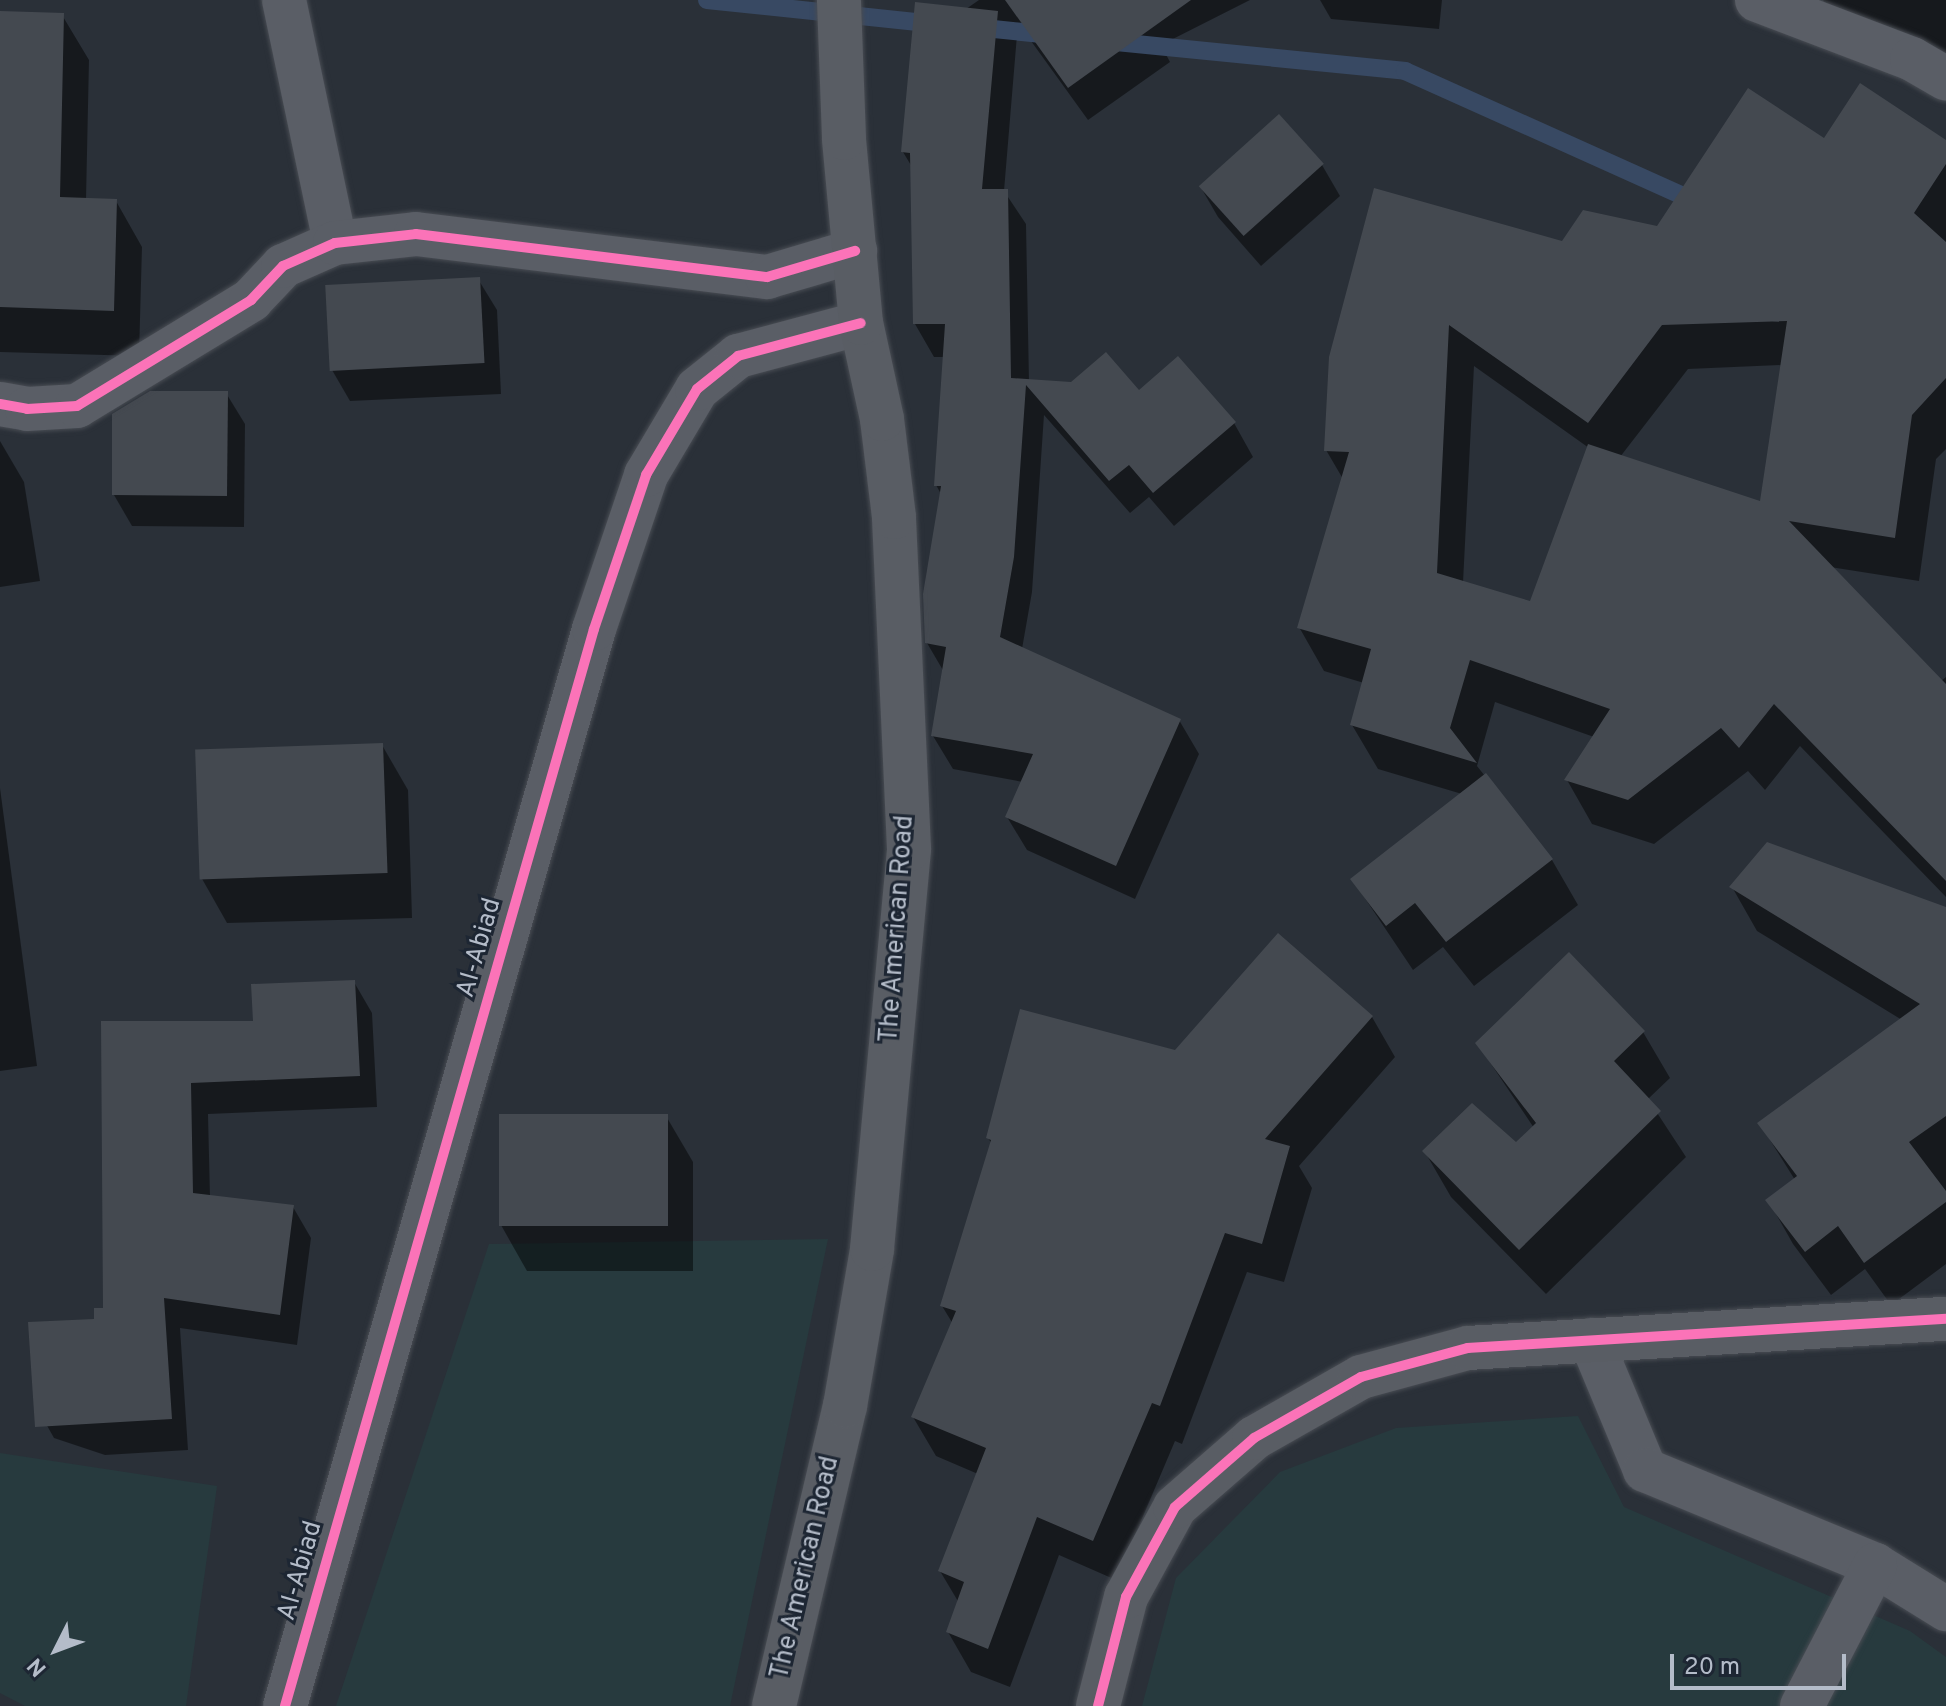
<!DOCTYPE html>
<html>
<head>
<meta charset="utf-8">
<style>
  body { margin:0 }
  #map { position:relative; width:1946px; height:1706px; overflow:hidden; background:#2a3038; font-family:Overpass,sans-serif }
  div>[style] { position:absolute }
  .green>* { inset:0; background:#273a3e }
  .shadow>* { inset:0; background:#0007 }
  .stream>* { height:18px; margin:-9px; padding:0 9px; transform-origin:9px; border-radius:9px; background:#384963 }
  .building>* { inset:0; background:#444950; transform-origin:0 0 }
  .roads { filter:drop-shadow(0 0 2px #484c53) drop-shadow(0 0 2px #484c53) }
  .street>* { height:44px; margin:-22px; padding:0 22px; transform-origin:22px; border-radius:22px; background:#5a5e66 }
  .secondary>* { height:44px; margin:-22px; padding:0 22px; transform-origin:22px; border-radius:22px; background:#595d64 }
  .cycleway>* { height:10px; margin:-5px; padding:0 5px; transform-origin:5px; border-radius:5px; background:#fb73b8 }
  span { translate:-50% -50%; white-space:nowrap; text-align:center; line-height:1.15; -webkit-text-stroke:6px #1d2633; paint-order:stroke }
  .street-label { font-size:26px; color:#b4bcc9 }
  .north { position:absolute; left:16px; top:1610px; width:80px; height:80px; -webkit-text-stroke:6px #1d2633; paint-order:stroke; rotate:228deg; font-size:22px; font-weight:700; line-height:32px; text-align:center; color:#b4bcc9 }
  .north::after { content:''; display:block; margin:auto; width:28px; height:36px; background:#b4bcc9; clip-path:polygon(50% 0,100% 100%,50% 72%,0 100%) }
  .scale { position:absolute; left:1670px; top:1654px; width:176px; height:36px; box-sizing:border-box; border:4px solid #b4bcc9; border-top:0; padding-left:10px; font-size:24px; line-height:28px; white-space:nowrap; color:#b4bcc9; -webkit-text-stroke:6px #1d2633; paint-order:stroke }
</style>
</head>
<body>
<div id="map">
  <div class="green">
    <div style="clip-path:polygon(828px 1239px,730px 1706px,336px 1706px,489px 1244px)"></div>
    <div style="clip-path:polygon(1578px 1416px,1624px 1507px,1910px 1631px,1946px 1657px,1946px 1706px,1142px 1706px,1176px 1578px,1280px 1472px,1396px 1428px)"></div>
    <div style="clip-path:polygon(0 1453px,217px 1486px,186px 1706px,25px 1706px,0 1693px)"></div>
  </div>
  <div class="shadow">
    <div style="clip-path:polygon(979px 0,1250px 0,1161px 45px,1170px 62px,1088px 120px,1018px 23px,1004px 191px,1026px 224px,1029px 381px,1139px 393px,1234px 423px,1253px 457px,1174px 526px,1149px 497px,1130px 513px,1044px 415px,1032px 592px,1022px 649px,1179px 720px,1199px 754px,1135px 899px,1027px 850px,1007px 817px,1023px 782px,953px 769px,933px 736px,944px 672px,927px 643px,941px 494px,936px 485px,945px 357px,934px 357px,915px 324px,912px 167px,903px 152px,966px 9px)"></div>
    <div style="clip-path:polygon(1320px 0,1442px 0,1439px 29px,1331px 19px)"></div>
    <div style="clip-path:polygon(1823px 0,1946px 0,1946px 65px,1839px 28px)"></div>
    <div style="clip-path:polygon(0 13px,62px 15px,89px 60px,86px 200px,116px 201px,142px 247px,139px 356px,0 352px)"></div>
    <div style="clip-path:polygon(evenodd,1825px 141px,1946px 142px,1946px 449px,1936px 459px,1919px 581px,1830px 567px,1941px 681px,1946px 677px,1946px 897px,1800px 746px,1765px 790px,1748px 771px,1654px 844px,1592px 824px,1567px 780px,1594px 737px,1495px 702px,1477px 766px,1552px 860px,1578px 905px,1474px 986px,1443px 947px,1413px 970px,1352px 879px,1462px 794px,1378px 769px,1352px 725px,1364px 683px,1324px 671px,1299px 627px,1343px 479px,1326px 450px,1331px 357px,1563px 243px,1658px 228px,1825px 141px,1782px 365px,1762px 504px,1620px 457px,1688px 369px,1782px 365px,1825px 141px,1474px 366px,1589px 448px,1531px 603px,1463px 583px,1474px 366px)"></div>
    <div style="clip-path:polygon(1322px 165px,1340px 196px,1261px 266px,1218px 217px,1200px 186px)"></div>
    <div style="clip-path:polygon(478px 279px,497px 310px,501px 394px,350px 401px,332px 370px)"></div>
    <div style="clip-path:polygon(226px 393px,245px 424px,244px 527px,132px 526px,114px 495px)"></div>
    <div style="clip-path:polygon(0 441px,24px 482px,40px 581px,0 587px)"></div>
    <div style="clip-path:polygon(382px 745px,408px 790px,412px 918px,227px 923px,201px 877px)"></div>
    <div style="clip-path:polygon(0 788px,37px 1066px,0 1071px)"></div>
    <div style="clip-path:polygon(1732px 887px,1946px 909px,1946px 1264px,1891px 1305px,1865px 1269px,1831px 1295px,1793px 1244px,1768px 1200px,1795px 1180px,1760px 1124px,1902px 1020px,1757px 931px)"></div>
    <div style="clip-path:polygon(1279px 936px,1372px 1017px,1395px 1057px,1299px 1166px,1312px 1188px,1284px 1282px,1247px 1272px,1182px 1444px,1175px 1441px,1116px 1580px,1059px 1555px,1010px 1687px,971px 1672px,948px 1632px,959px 1603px,940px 1571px,978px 1474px,936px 1456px,913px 1417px,953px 1324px,942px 1306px,992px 1144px,988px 1138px,1175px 1053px)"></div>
    <div style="clip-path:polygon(354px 982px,372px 1013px,377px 1107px,208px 1114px,210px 1197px,293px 1207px,311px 1238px,297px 1345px,180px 1328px,188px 1450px,105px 1455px,54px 1438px,36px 1406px,105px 1310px,103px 1023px,255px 1023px)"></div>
    <div style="clip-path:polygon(1643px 1032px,1670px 1078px,1648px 1099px,1686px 1157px,1546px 1294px,1451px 1197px,1425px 1152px,1516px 1144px,1534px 1128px,1477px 1043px)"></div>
    <div style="clip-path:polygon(666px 1116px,693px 1162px,693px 1271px,527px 1271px,501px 1225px)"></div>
  </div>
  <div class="stream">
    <div style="left:707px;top:0;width:231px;rotate:6deg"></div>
    <div style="left:974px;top:27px;width:78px;rotate:5.9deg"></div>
    <div style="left:1106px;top:41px;width:301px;rotate:5.7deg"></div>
    <div style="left:1405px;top:71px;width:322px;rotate:24.2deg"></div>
  </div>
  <div class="building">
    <div style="clip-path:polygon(1005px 0,1191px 0,1068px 88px)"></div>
    <div style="clip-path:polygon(915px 2px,998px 11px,982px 189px,1008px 189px,1011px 378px,1071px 382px,1106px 352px,1139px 390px,1178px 356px,1236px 422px,1153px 493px,1129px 465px,1109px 481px,1026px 385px,1014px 557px,1000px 637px,1181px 719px,1116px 866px,1005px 817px,1033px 754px,931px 736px,946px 647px,925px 643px,923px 594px,941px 486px,934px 486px,945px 324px,913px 324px,910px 153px,901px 152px)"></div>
    <div style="clip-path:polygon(0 11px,64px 13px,60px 197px,117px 199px,114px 311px,0 307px)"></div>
    <div style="clip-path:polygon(evenodd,1860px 83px,1946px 140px,1946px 164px,1914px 213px,1946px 242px,1946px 378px,1912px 415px,1895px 538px,1789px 521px,1946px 684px,1946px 881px,1774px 704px,1739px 748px,1721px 728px,1628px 800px,1564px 780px,1610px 709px,1470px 660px,1450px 728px,1477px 763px,1350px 725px,1371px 649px,1297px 628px,1349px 452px,1324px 451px,1329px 357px,1374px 188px,1562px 241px,1583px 210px,1657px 226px,1748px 88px,1824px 138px,1860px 83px,1787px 321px,1760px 501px,1588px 444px,1530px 601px,1437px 573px,1449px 325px,1588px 423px,1662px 325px,1787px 321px)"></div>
    <div style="left:1279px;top:114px;width:67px;height:108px;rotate:48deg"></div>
    <div style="left:480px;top:277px;width:86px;height:155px;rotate:87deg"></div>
    <div style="clip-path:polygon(150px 391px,228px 391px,227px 496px,112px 495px,112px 414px)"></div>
    <div style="left:383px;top:743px;width:130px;height:188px;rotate:88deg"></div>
    <div style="clip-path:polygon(1486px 773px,1553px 859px,1446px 942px,1415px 903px,1386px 926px,1350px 879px)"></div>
    <div style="clip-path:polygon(1767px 842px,1946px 907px,1946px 1116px,1909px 1142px,1946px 1191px,1946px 1202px,1864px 1263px,1838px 1226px,1805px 1252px,1765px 1200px,1797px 1176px,1757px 1123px,1920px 1004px,1729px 887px)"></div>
    <div style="clip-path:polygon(1278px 933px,1373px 1016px,1265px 1139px,1290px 1146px,1262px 1244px,1225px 1233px,1160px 1406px,1152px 1403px,1093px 1541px,1037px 1517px,988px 1649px,946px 1632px,964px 1582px,938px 1571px,986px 1448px,911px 1417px,956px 1311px,940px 1306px,991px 1140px,986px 1138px,1020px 1009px,1175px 1050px)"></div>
    <div style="clip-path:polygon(1569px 952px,1645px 1031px,1614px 1061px,1661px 1111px,1519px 1250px,1422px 1151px,1472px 1103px,1516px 1142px,1536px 1123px,1475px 1043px)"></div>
    <div style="clip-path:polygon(355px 980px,360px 1076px,191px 1083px,193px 1193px,294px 1205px,280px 1315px,164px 1298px,172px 1419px,35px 1427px,28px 1322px,94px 1319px,94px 1308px,103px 1308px,101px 1021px,253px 1021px,251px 984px)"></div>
    <div style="left:499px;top:1114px;width:169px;height:112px"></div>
  </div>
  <div class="roads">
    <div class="street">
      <div style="left:284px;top:0;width:248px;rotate:78.1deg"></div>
      <div style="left:1757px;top:0;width:166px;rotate:20.8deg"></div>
      <div style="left:1912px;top:59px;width:39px;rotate:30deg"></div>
      <div style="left:0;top:404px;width:27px;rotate:10deg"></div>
      <div style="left:27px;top:409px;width:50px;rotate:-3.4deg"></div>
      <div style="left:77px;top:406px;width:204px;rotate:-31.3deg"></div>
      <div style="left:251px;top:300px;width:47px;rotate:-46.7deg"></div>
      <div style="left:283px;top:266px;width:57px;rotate:-23.9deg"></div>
      <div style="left:335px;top:243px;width:81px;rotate:-6.3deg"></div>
      <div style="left:416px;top:234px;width:354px;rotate:7deg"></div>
      <div style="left:767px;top:277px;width:92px;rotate:-16.5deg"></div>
      <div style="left:1591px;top:1340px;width:141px;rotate:67.4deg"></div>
      <div style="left:1645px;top:1470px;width:249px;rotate:22.4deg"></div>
      <div style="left:1875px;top:1565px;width:84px;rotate:31.8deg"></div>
      <div style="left:285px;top:1706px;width:1120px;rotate:-73.99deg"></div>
      <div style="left:594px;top:629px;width:163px;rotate:-71.3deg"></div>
      <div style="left:646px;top:475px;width:100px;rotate:-59.3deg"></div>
      <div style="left:697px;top:389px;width:53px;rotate:-38.8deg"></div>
      <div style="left:738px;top:356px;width:127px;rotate:-15deg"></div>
      <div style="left:1802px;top:1706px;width:159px;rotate:-62.6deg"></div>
    </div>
    <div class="secondary">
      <div style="left:774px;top:1706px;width:308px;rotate:-76.7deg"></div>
      <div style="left:845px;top:1406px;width:159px;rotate:-80.2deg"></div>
      <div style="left:872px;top:1249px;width:402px;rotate:-84.7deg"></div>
      <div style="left:909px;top:849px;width:332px;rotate:-92.6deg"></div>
      <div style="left:894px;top:517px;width:99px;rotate:-97deg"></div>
      <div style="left:882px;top:419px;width:98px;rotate:-102.3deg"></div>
      <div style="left:861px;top:323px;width:186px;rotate:-95.3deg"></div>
      <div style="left:844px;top:138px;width:138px;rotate:-92.1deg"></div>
      <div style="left:1098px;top:1706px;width:113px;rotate:-75.6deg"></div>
      <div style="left:1126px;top:1597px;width:102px;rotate:-61.4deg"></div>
      <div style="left:1175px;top:1507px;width:105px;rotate:-41.1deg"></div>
      <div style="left:1254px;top:1438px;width:123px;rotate:-29.7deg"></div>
      <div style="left:1361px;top:1377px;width:111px;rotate:-15.2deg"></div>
      <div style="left:1468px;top:1348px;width:479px;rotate:-3.5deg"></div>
    </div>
  </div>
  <div class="cycleway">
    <div style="left:0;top:404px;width:27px;rotate:10deg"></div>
    <div style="left:27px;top:409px;width:50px;rotate:-3.4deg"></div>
    <div style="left:77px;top:406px;width:204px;rotate:-31.3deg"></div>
    <div style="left:251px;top:300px;width:47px;rotate:-46.7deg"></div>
    <div style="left:283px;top:266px;width:57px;rotate:-23.9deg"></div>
    <div style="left:335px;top:243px;width:81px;rotate:-6.3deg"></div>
    <div style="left:416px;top:234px;width:354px;rotate:7deg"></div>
    <div style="left:767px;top:277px;width:92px;rotate:-16.5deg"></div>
    <div style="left:285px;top:1706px;width:1120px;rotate:-73.99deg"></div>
    <div style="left:594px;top:629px;width:163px;rotate:-71.3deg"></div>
    <div style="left:646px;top:475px;width:100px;rotate:-59.3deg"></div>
    <div style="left:697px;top:389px;width:53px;rotate:-38.8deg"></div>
    <div style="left:738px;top:356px;width:127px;rotate:-15deg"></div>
    <div style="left:1098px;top:1706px;width:113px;rotate:-75.6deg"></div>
    <div style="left:1126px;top:1597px;width:102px;rotate:-61.4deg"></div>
    <div style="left:1175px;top:1507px;width:105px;rotate:-41.1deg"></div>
    <div style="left:1254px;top:1438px;width:123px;rotate:-29.7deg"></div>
    <div style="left:1361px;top:1377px;width:111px;rotate:-15.2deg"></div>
    <div style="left:1468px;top:1348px;width:479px;rotate:-3.5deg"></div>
  </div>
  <div class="street-label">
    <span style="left:898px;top:929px;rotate:-86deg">The American Road</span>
    <span style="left:480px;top:948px;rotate:-74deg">Al-Abiad</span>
    <span style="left:806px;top:1568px;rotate:-77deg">The American Road</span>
    <span style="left:301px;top:1571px;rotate:-74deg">Al-Abiad</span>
  </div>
  <div class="north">N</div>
  <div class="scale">20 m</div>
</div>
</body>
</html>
